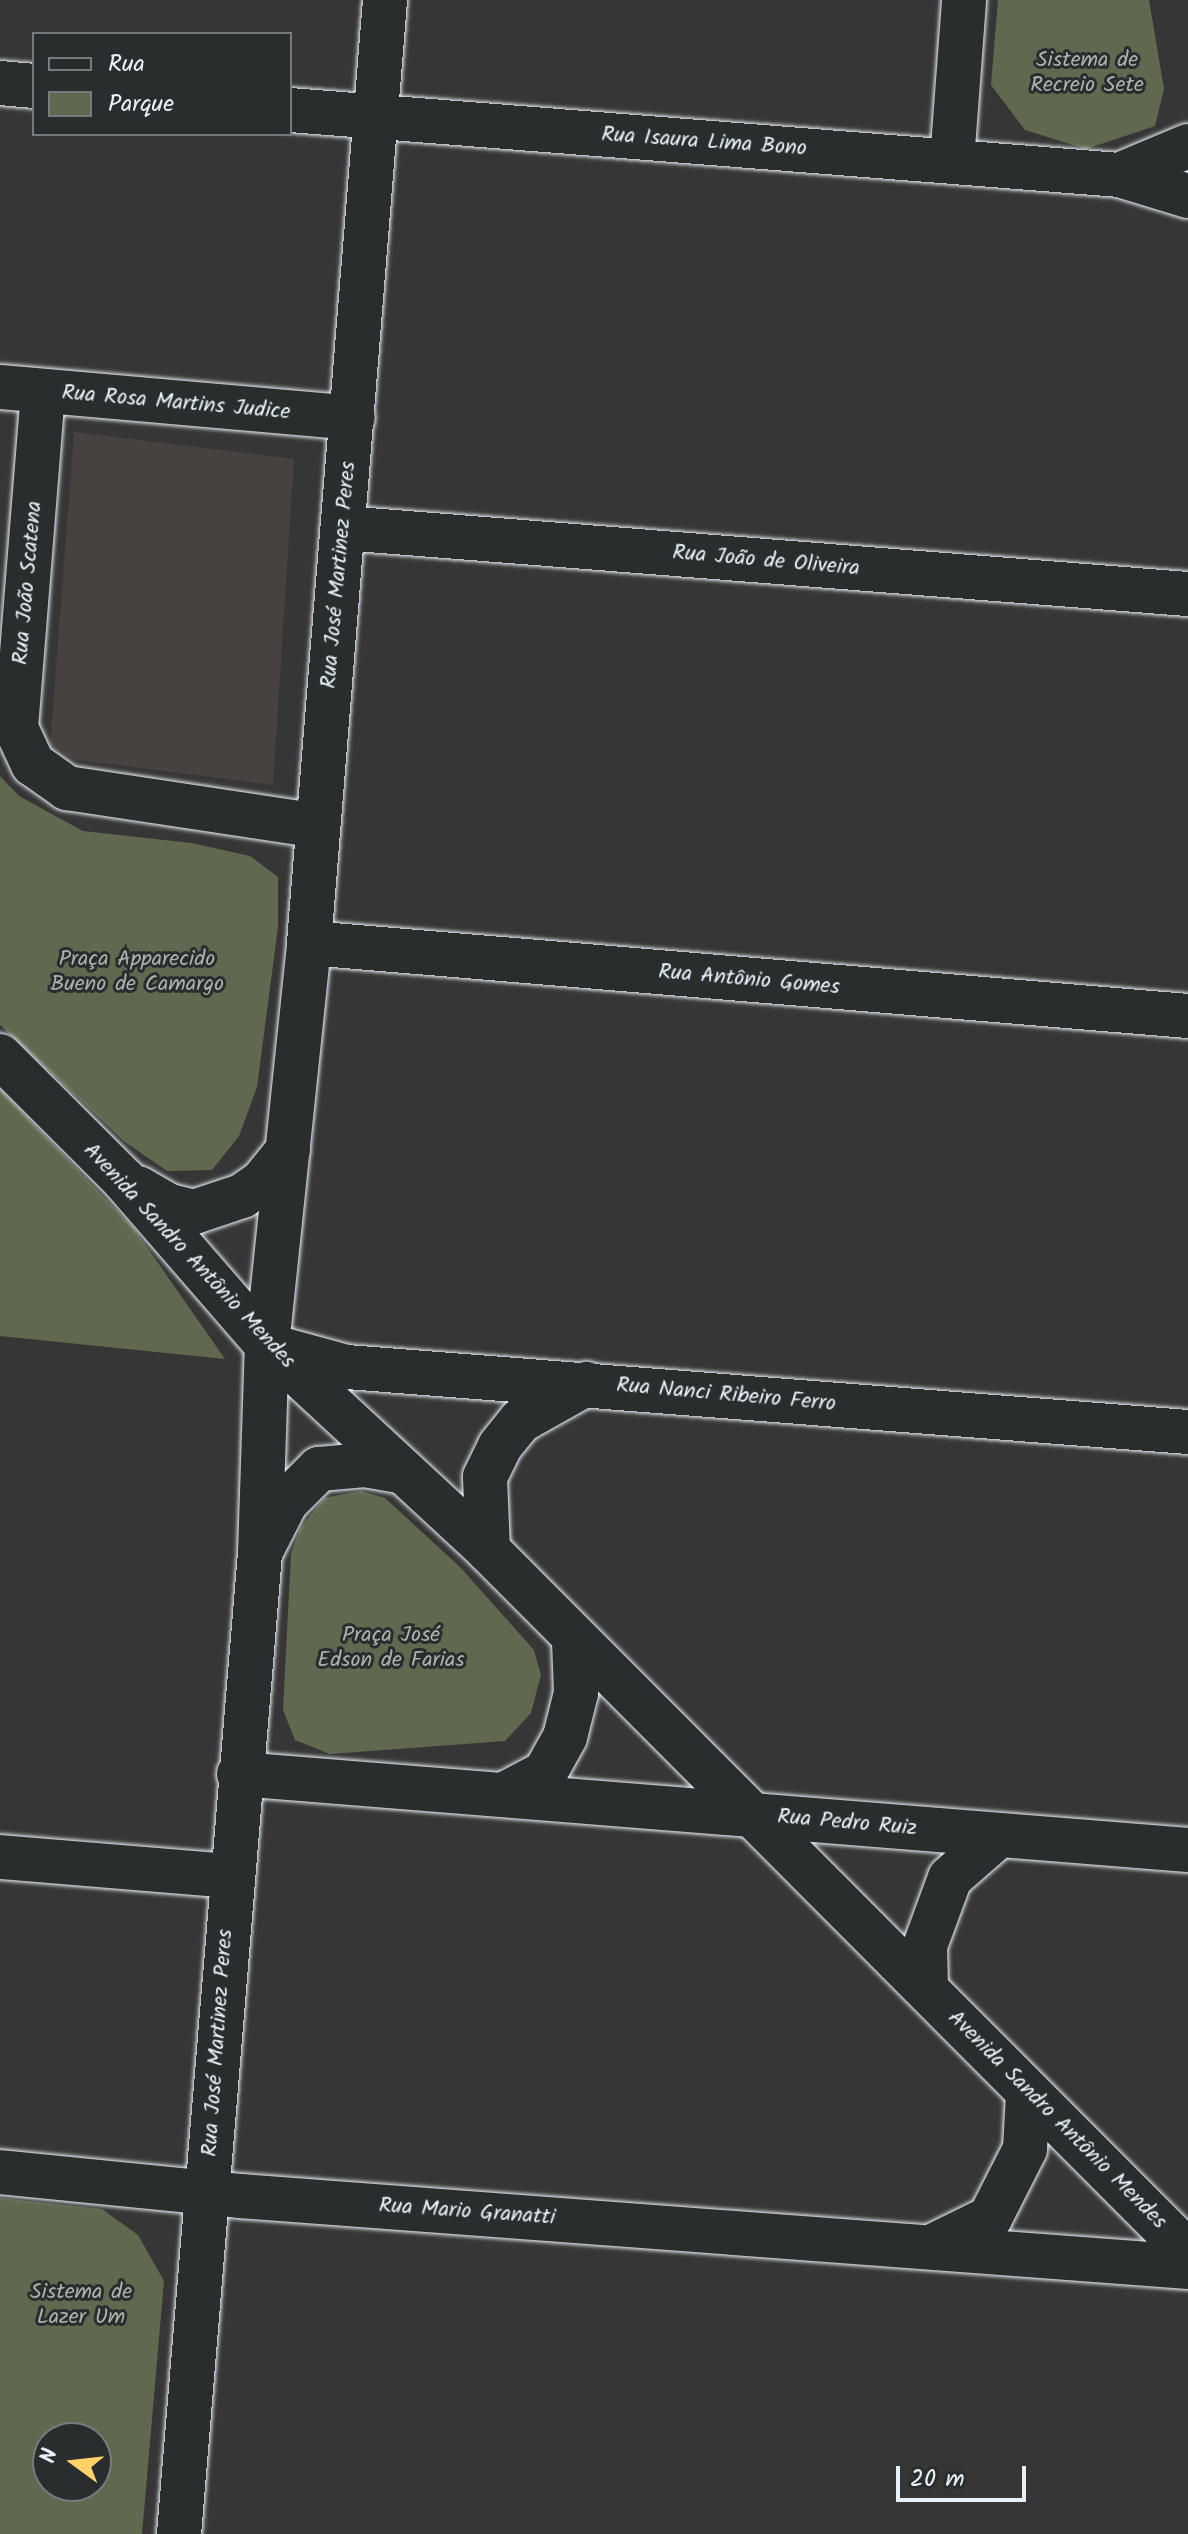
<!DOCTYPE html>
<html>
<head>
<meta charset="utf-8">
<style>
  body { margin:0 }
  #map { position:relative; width:1188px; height:2534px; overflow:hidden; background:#373636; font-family:Kalam,sans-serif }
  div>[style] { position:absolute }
  .built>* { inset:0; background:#47413f }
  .green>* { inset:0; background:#606950 }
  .roads { filter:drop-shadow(0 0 2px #e8f1f8) drop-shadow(0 0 2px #e8f1f8) }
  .minor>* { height:44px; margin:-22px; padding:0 22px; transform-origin:22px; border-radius:22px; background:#2a2d2e }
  span { translate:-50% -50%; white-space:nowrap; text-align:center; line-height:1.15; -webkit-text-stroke:6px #2a2d2e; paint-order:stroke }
  .park-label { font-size:22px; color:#abb4ac }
  .street-label { font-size:22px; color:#e8f1f8 }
  .legend { position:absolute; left:32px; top:32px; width:260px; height:104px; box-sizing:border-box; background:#2a2d2e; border:2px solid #767b7f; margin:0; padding:10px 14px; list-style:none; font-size:24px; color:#e8f1f8 }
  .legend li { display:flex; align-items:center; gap:16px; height:40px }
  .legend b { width:40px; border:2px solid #767b7f }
  .north { position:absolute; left:32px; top:2422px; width:80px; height:80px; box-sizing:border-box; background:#2a2d2e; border:2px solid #767b7f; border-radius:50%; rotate:285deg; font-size:22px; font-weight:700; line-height:32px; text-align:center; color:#e8f1f8 }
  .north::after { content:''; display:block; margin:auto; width:28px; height:36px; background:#ffd166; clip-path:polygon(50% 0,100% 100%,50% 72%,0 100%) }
  .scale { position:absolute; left:896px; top:2466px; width:130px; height:36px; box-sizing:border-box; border:4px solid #e8f1f8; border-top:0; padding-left:10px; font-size:24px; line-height:28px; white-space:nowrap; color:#e8f1f8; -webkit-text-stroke:6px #2a2d2e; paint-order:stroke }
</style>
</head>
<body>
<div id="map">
  <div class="built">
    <div style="clip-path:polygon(74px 432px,294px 459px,273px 785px,76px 760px,50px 746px)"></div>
  </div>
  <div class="green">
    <div style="clip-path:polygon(998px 0,1149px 0,1164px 89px,1155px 126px,1086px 149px,1025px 130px,991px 85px)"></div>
    <div style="clip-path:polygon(0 776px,19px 796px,83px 831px,191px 843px,250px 856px,278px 877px,278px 927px,257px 1087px,239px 1136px,212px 1170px,167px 1171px,125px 1142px,0 1025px)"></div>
    <div style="clip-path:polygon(0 1089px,133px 1227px,225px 1359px,0 1336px)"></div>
    <div style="clip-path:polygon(361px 1491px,385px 1498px,460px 1567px,534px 1650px,541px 1675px,531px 1713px,505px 1741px,330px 1754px,295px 1740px,283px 1710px,291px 1554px,300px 1529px,324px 1498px)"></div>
    <div style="clip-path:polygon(evenodd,0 2198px,102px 2209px,138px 2235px,164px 2281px,142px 2534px,0 2534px,0 2198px,48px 2438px,96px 2438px,96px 2486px,48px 2486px,48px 2438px)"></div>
  </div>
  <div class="roads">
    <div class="minor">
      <div style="left:0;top:83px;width:34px;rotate:5deg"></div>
      <div style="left:290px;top:110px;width:832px;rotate:4.48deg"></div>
      <div style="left:1119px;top:175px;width:72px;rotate:16.9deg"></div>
      <div style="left:952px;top:161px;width:161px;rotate:-85.7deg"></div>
      <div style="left:1119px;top:175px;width:75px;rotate:-22.8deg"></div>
      <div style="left:0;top:387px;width:354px;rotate:5deg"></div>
      <div style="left:43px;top:392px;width:337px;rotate:94.6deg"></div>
      <div style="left:16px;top:728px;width:40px;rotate:65deg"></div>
      <div style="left:33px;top:764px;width:42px;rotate:35.2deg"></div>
      <div style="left:67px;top:788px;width:253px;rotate:8.6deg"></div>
      <div style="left:343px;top:528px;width:848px;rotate:4.47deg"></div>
      <div style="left:309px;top:943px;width:882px;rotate:4.75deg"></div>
      <div style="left:0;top:1056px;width:175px;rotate:45deg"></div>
      <div style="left:124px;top:1180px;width:218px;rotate:49.1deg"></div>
      <div style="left:267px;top:1345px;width:301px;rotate:42.8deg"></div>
      <div style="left:488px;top:1550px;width:991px;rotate:45.08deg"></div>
      <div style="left:138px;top:1188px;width:36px;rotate:30deg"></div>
      <div style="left:169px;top:1206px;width:26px;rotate:13deg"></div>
      <div style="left:194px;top:1212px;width:51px;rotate:-18.4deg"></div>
      <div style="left:242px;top:1196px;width:24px;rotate:-35deg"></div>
      <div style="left:262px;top:1182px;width:41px;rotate:-50.9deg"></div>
      <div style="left:277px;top:1348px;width:73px;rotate:15.2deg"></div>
      <div style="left:347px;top:1367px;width:844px;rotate:4.42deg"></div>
      <div style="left:263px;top:1547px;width:51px;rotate:-62.9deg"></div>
      <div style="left:286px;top:1502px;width:47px;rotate:-45deg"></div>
      <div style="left:319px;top:1469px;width:46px;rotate:-5deg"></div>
      <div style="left:365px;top:1465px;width:39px;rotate:10deg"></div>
      <div style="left:488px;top:1550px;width:73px;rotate:-92.4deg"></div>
      <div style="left:485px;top:1477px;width:34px;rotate:-64deg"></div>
      <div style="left:500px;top:1446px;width:32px;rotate:-51deg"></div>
      <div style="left:520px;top:1421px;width:76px;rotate:-29.3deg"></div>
      <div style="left:239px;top:1774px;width:952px;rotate:4.58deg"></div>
      <div style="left:505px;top:1794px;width:45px;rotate:-27.7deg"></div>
      <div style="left:545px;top:1773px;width:41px;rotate:-60.9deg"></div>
      <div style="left:565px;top:1737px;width:45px;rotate:-76deg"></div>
      <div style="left:576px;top:1693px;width:53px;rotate:-92.2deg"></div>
      <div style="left:0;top:1857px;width:232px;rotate:4.7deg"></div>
      <div style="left:926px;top:1986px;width:40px;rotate:-91.4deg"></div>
      <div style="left:925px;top:1946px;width:72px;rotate:-69.8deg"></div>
      <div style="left:950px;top:1878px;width:65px;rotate:-41.3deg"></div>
      <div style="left:0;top:2172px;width:241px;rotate:5.7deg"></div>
      <div style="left:240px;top:2196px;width:951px;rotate:4.28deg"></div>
      <div style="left:937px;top:2244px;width:59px;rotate:-26.1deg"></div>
      <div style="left:990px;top:2218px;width:77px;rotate:-63.1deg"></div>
      <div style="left:1025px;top:2149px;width:56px;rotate:-86.9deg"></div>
      <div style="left:179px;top:2534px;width:984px;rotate:-85.28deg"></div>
      <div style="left:260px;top:1553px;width:208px;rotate:-88.1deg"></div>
      <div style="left:267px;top:1345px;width:404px;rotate:-84deg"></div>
      <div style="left:309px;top:943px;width:946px;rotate:-85.39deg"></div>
    </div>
  </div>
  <div class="park-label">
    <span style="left:1087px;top:73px">Sistema de<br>Recreio Sete</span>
    <span style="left:137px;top:972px">Praça Apparecido<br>Bueno de Camargo</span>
    <span style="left:391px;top:1648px">Praça José<br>Edson de Farias</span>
    <span style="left:81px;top:2305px">Sistema de<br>Lazer Um</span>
  </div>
  <div class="street-label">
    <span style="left:704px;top:142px;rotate:4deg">Rua Isaura Lima Bono</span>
    <span style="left:176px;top:403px;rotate:5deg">Rua Rosa Martins Judice</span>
    <span style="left:766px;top:561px;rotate:5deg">Rua João de Oliveira</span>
    <span style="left:339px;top:575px;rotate:-85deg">Rua José Martinez Peres</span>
    <span style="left:28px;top:583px;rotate:-85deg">Rua João Scatena</span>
    <span style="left:749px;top:980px;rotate:5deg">Rua Antônio Gomes</span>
    <span style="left:189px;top:1256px;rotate:47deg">Avenida Sandro Antônio Mendes</span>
    <span style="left:726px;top:1395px;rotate:5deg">Rua Nanci Ribeiro Ferro</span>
    <span style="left:847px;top:1823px;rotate:5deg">Rua Pedro Ruiz</span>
    <span style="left:218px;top:2043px;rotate:-86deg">Rua José Martinez Peres</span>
    <span style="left:1057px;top:2120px;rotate:45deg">Avenida Sandro Antônio Mendes</span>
    <span style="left:467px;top:2212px;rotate:4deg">Rua Mario Granatti</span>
  </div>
  <ul class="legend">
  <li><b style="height:10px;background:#2a2d2e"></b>Rua</li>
  <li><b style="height:22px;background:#606950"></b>Parque</li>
  </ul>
  <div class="north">N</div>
  <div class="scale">20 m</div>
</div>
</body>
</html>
